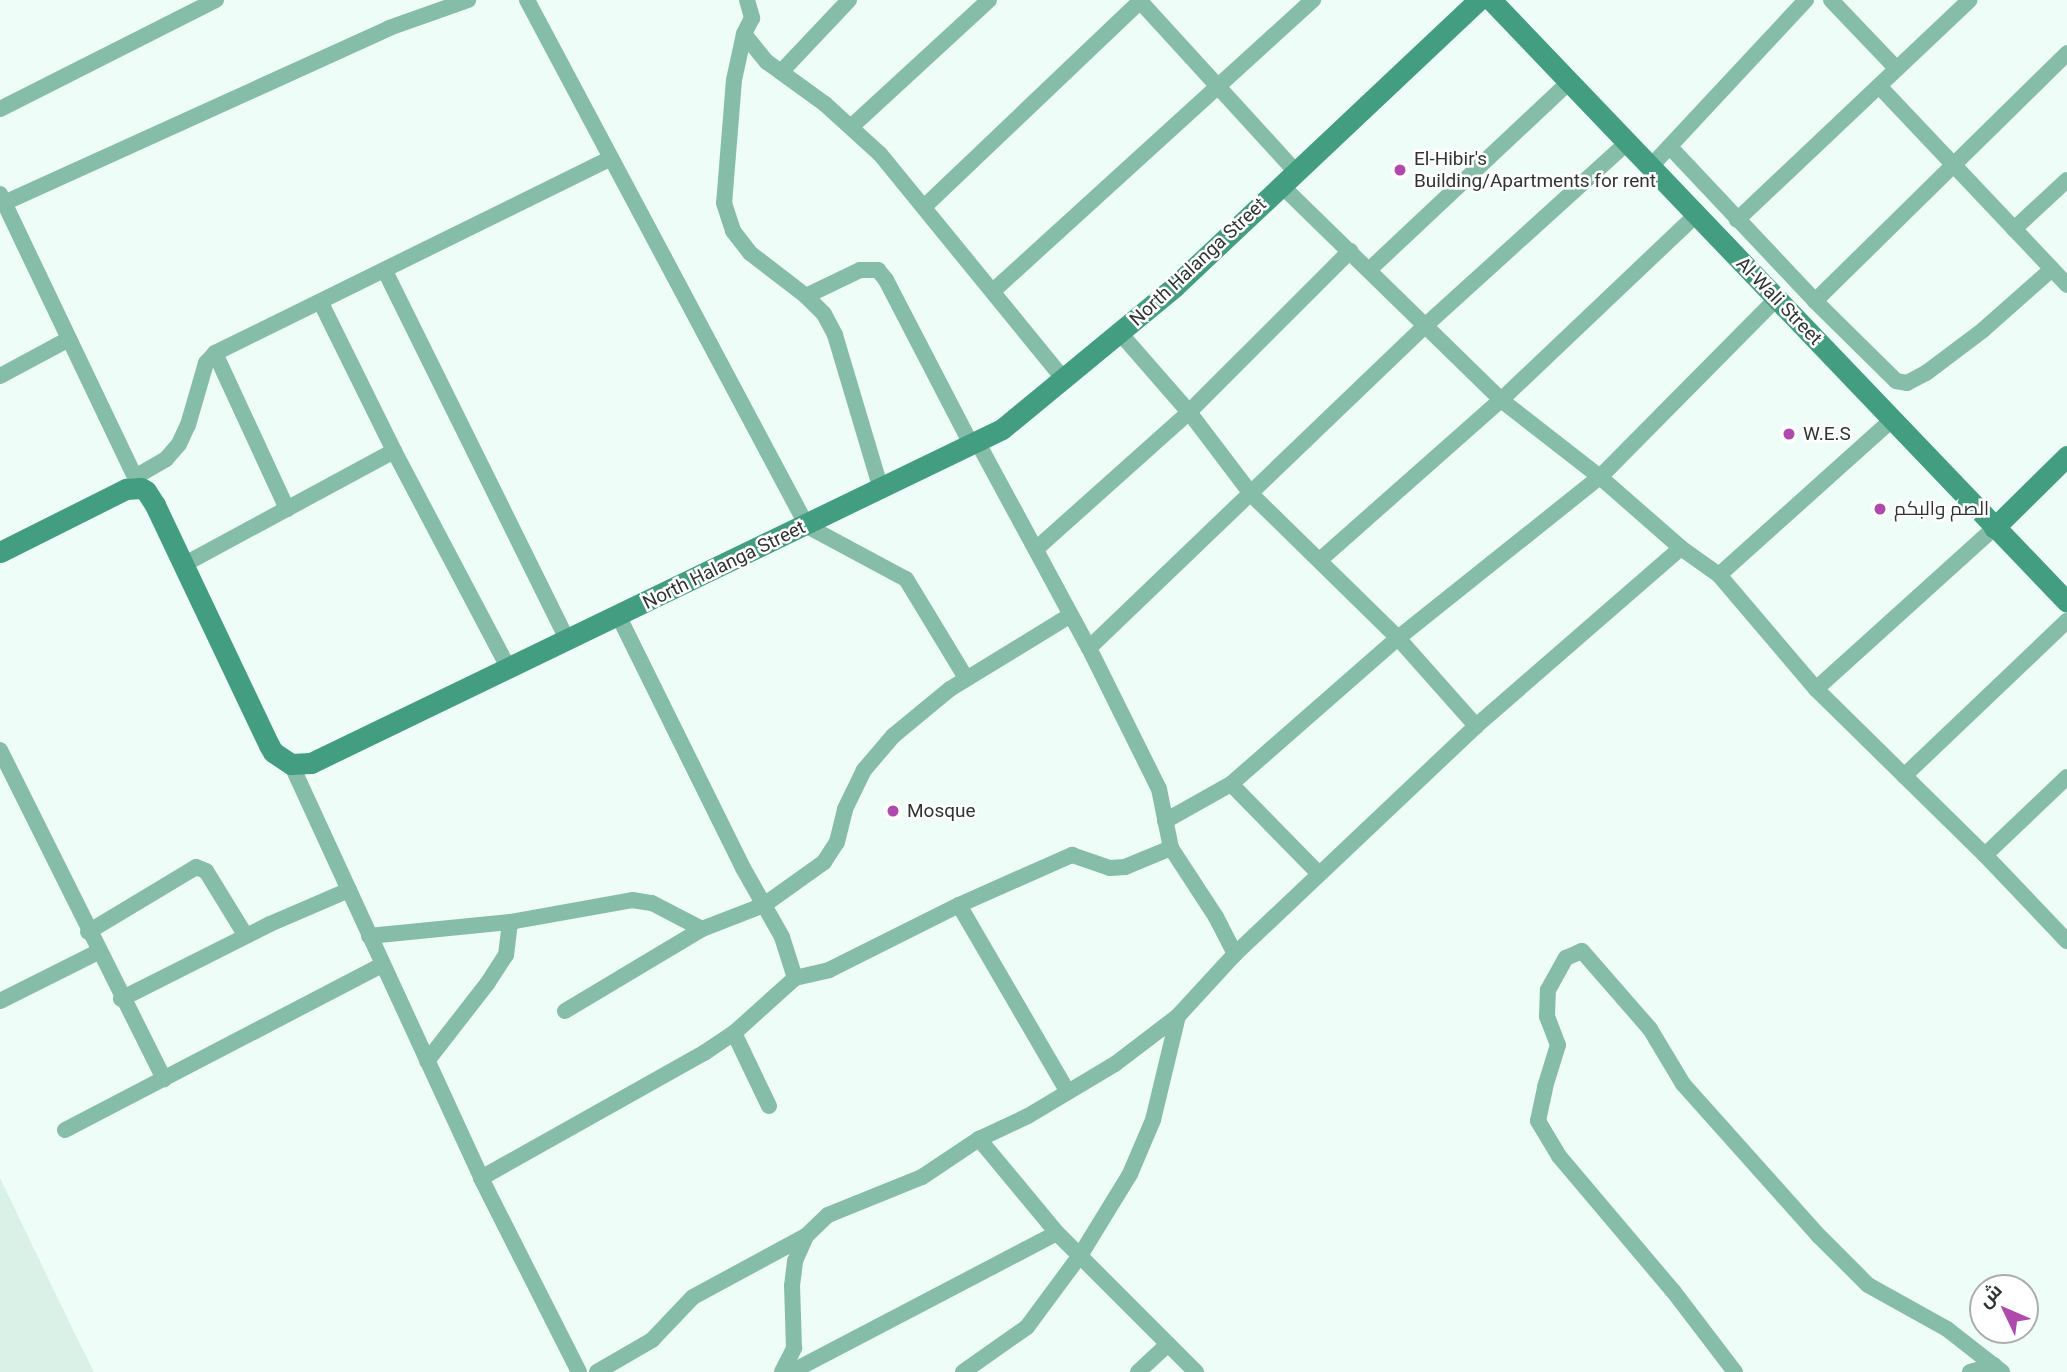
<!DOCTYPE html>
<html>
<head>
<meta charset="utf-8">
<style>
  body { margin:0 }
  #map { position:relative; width:2067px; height:1372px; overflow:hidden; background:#eefdf7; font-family:Roboto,Cairo,sans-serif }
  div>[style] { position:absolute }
  .built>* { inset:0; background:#daf1e8 }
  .street>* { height:16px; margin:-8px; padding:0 8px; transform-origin:8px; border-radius:8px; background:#86bda8 }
  .secondary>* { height:21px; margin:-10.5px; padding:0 10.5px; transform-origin:10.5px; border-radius:10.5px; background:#439e81 }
  .dots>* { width:19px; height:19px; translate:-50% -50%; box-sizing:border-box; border:4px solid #fff; border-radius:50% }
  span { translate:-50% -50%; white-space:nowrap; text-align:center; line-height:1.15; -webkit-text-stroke:5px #fff; paint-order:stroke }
  .poi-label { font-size:19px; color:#2f3532 }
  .left { translate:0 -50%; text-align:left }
  .street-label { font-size:19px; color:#2f3532 }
  .north { position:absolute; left:1969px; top:1274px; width:70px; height:70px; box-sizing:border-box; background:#fff; border:2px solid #acaead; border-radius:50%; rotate:314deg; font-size:19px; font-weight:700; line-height:28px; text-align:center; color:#2f3532 }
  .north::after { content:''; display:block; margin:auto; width:24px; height:32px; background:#af49ad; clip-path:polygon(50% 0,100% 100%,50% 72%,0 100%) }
</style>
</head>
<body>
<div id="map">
  <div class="built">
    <div style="clip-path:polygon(0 1178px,73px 1330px,94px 1372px,0 1372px)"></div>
  </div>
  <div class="street">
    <div style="left:527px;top:0;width:596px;rotate:61.97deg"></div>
    <div style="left:807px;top:526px;width:112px;rotate:28.2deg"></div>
    <div style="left:906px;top:579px;width:116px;rotate:58.8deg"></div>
    <div style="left:747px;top:0;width:19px;rotate:74deg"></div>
    <div style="left:752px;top:18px;width:18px;rotate:117deg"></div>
    <div style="left:744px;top:34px;width:47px;rotate:102.3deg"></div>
    <div style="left:734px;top:80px;width:123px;rotate:94.6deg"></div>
    <div style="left:724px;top:203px;width:29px;rotate:72deg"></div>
    <div style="left:733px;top:231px;width:28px;rotate:52deg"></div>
    <div style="left:750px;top:253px;width:71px;rotate:37.5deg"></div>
    <div style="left:806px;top:296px;width:25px;rotate:45deg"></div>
    <div style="left:824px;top:314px;width:24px;rotate:62deg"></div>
    <div style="left:835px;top:335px;width:161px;rotate:73.4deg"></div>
    <div style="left:1139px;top:0;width:231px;rotate:47.6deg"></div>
    <div style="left:1831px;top:0;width:95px;rotate:46.3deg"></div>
    <div style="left:744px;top:34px;width:36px;rotate:51deg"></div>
    <div style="left:767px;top:62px;width:72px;rotate:35.9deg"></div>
    <div style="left:825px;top:104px;width:74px;rotate:42.3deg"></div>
    <div style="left:880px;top:154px;width:293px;rotate:50.8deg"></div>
    <div style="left:781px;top:72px;width:99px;rotate:-46.6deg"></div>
    <div style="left:1879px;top:86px;width:274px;rotate:46.6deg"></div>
    <div style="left:0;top:109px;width:242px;rotate:-26.8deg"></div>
    <div style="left:852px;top:126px;width:186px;rotate:-42.6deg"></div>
    <div style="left:1670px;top:147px;width:212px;rotate:46.7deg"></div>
    <div style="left:1815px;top:301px;width:114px;rotate:44.6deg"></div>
    <div style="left:1896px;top:381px;width:11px;rotate:10deg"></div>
    <div style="left:1907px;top:383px;width:21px;rotate:-28deg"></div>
    <div style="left:1926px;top:373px;width:71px;rotate:-37deg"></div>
    <div style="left:1983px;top:330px;width:92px;rotate:-41.5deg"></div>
    <div style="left:1652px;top:169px;width:6px;rotate:-72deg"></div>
    <div style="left:1654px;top:163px;width:223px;rotate:-47deg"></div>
    <div style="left:1281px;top:185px;width:308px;rotate:44.3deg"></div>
    <div style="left:1501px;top:400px;width:125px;rotate:37.9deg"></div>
    <div style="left:1600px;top:477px;width:108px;rotate:41.2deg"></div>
    <div style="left:1681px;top:548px;width:47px;rotate:35.4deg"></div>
    <div style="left:1719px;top:575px;width:150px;rotate:49.6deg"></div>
    <div style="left:1816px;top:689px;width:237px;rotate:44.5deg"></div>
    <div style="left:1985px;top:855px;width:119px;rotate:46.4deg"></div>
    <div style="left:0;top:194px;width:323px;rotate:64.5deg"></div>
    <div style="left:4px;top:203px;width:423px;rotate:-24.4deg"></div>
    <div style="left:389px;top:28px;width:84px;rotate:-19.5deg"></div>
    <div style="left:924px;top:207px;width:300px;rotate:-43.6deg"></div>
    <div style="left:1737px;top:220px;width:320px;rotate:-43.4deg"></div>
    <div style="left:2014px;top:229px;width:72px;rotate:-42.8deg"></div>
    <div style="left:1369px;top:270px;width:274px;rotate:-43.2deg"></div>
    <div style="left:385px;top:271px;width:413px;rotate:63.7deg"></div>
    <div style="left:993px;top:291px;width:433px;rotate:-42.3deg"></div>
    <div style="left:806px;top:296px;width:60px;rotate:-25.7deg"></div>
    <div style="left:860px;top:270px;width:18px"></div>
    <div style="left:878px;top:270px;width:13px;rotate:51deg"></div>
    <div style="left:886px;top:280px;width:187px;rotate:62.6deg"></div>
    <div style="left:1815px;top:301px;width:354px;rotate:-44.5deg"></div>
    <div style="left:321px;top:303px;width:165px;rotate:63.7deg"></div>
    <div style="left:394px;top:451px;width:246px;rotate:62.2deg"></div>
    <div style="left:1120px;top:333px;width:105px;rotate:48.9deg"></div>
    <div style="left:1189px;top:412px;width:104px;rotate:52.8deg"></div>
    <div style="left:1252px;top:495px;width:204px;rotate:44.4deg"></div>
    <div style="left:1398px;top:638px;width:118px;rotate:48.4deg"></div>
    <div style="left:215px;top:353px;width:172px;rotate:65.2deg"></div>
    <div style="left:0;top:376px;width:78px;rotate:-28.2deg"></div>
    <div style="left:978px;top:443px;width:233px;rotate:61.6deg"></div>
    <div style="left:1089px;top:648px;width:157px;rotate:63.6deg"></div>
    <div style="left:1159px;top:789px;width:60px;rotate:78.5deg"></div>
    <div style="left:1171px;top:848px;width:82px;rotate:56.9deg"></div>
    <div style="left:1216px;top:917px;width:42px;rotate:62.8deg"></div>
    <div style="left:135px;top:477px;width:36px;rotate:-30deg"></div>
    <div style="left:166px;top:459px;width:20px;rotate:-49deg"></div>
    <div style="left:179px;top:444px;width:21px;rotate:-65deg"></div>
    <div style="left:188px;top:425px;width:65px;rotate:-73.8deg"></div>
    <div style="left:206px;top:363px;width:13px;rotate:-48deg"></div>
    <div style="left:215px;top:353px;width:441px;rotate:-26.2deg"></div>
    <div style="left:1036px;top:549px;width:205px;rotate:-41.8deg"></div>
    <div style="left:1189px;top:412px;width:228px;rotate:-45deg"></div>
    <div style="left:1321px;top:559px;width:240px;rotate:-41.5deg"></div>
    <div style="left:1501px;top:400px;width:269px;rotate:-43.5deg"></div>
    <div style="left:183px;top:565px;width:240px;rotate:-28.4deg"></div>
    <div style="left:1719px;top:575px;width:235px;rotate:-41.9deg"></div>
    <div style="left:618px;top:615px;width:282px;rotate:63.7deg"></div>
    <div style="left:743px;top:868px;width:79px;rotate:60.5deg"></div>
    <div style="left:782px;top:937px;width:43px;rotate:72.4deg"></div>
    <div style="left:1089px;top:648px;width:467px;rotate:-43.8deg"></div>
    <div style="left:1426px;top:325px;width:271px;rotate:-42.2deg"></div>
    <div style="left:1816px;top:689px;width:240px;rotate:-42.1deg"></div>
    <div style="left:0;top:750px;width:368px;rotate:63.5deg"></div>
    <div style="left:291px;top:764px;width:456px;rotate:65.3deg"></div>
    <div style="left:481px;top:1178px;width:217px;rotate:63.2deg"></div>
    <div style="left:1904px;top:776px;width:225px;rotate:-43.6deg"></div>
    <div style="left:1231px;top:784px;width:126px;rotate:45.6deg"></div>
    <div style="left:1165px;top:821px;width:76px;rotate:-29.3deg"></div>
    <div style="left:1231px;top:784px;width:222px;rotate:-41.2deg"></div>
    <div style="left:1398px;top:638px;width:258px;rotate:-38.6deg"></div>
    <div style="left:1600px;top:477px;width:250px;rotate:-45.3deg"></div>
    <div style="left:1985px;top:855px;width:113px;rotate:-43.6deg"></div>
    <div style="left:959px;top:905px;width:216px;rotate:59.8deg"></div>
    <div style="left:88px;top:932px;width:126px;rotate:-31deg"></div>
    <div style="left:196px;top:867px;width:11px;rotate:22deg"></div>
    <div style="left:206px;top:871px;width:76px;rotate:58.4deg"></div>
    <div style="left:369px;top:936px;width:142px;rotate:-5.7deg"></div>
    <div style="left:510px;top:922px;width:124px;rotate:-10.2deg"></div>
    <div style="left:632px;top:900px;width:20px;rotate:9deg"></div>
    <div style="left:652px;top:903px;width:56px;rotate:27.5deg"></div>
    <div style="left:121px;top:999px;width:167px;rotate:-26.7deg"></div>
    <div style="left:270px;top:924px;width:86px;rotate:-23.3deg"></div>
    <div style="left:0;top:1001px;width:110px;rotate:-26.6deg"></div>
    <div style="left:565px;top:1011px;width:160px;rotate:-30.9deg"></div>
    <div style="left:702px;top:929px;width:66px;rotate:-21.2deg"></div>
    <div style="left:764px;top:905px;width:74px;rotate:-35.6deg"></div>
    <div style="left:824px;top:862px;width:24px;rotate:-57deg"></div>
    <div style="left:837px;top:842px;width:34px;rotate:-76deg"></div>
    <div style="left:845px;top:809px;width:43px;rotate:-64deg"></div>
    <div style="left:864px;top:770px;width:45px;rotate:-49.5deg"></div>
    <div style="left:893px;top:736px;width:74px;rotate:-39.5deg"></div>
    <div style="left:950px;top:689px;width:140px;rotate:-31.5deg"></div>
    <div style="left:734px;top:1033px;width:81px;rotate:64.4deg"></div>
    <div style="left:427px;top:1061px;width:98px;rotate:-52.1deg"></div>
    <div style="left:487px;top:984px;width:35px;rotate:-57deg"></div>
    <div style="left:506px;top:955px;width:33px;rotate:-83deg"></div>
    <div style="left:65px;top:1130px;width:357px;rotate:-27.5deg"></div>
    <div style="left:979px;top:1139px;width:122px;rotate:50.3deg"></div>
    <div style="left:1057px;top:1233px;width:197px;rotate:45deg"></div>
    <div style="left:481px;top:1178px;width:256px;rotate:-29.3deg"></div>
    <div style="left:704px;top:1053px;width:36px;rotate:-34deg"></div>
    <div style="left:734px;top:1033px;width:82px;rotate:-42deg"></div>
    <div style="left:795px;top:978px;width:35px;rotate:-13deg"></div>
    <div style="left:829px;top:970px;width:145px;rotate:-26.6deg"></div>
    <div style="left:959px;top:905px;width:124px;rotate:-23.9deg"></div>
    <div style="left:1072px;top:855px;width:40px;rotate:18.9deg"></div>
    <div style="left:1110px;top:868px;width:15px;rotate:-4deg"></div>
    <div style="left:1125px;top:867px;width:50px;rotate:-22.4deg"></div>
    <div style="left:597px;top:1372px;width:64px;rotate:-30.2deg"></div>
    <div style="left:652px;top:1340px;width:59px;rotate:-46.4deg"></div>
    <div style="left:693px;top:1297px;width:128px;rotate:-28.4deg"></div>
    <div style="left:782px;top:1372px;width:27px;rotate:-63deg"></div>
    <div style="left:794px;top:1348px;width:62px;rotate:-91.8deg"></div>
    <div style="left:792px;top:1286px;width:25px;rotate:-83deg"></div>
    <div style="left:795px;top:1261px;width:27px;rotate:-66deg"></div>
    <div style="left:806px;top:1236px;width:30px;rotate:-44deg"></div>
    <div style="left:828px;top:1215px;width:101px;rotate:-22deg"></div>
    <div style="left:922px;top:1177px;width:69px;rotate:-33.7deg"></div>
    <div style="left:979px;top:1139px;width:54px;rotate:-25.1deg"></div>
    <div style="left:1028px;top:1116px;width:101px;rotate:-30.9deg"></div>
    <div style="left:1115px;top:1064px;width:79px;rotate:-37.3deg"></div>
    <div style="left:1178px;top:1016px;width:84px;rotate:-47.4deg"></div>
    <div style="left:1235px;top:954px;width:332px;rotate:-43.4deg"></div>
    <div style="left:1476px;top:726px;width:271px;rotate:-41deg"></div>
    <div style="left:791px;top:1372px;width:300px;rotate:-27.6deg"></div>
    <div style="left:963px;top:1372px;width:78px;rotate:-35.1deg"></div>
    <div style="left:1027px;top:1327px;width:91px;rotate:-53.5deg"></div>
    <div style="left:1081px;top:1254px;width:94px;rotate:-58.5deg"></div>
    <div style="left:1130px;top:1174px;width:59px;rotate:-66.9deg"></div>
    <div style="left:1153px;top:1120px;width:107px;rotate:-76.5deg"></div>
    <div style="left:1138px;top:1372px;width:41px;rotate:-43deg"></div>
    <div style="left:1735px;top:1372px;width:102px;rotate:-127.4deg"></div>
    <div style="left:1673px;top:1291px;width:177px;rotate:-130.2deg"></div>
    <div style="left:1559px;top:1156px;width:41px;rotate:-121deg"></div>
    <div style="left:1538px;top:1121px;width:35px;rotate:-78deg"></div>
    <div style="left:1545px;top:1087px;width:44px;rotate:-72.8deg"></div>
    <div style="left:1558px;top:1045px;width:31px;rotate:-111deg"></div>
    <div style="left:1547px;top:1016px;width:26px;rotate:-88deg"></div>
    <div style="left:1548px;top:990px;width:37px;rotate:-61deg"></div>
    <div style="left:1566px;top:958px;width:17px;rotate:-24deg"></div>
    <div style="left:1582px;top:951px;width:103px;rotate:48.9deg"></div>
    <div style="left:1650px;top:1029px;width:64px;rotate:59deg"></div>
    <div style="left:1683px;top:1084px;width:204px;rotate:48.2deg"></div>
    <div style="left:1819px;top:1236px;width:69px;rotate:45deg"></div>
    <div style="left:1868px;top:1285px;width:90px;rotate:29.1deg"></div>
    <div style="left:1947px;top:1329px;width:70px;rotate:38deg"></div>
    <div style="left:1970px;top:1372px;width:25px;rotate:-16deg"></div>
  </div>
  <div class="secondary">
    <div style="left:1491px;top:0;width:833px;rotate:46.26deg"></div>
    <div style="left:1994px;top:528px;width:103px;rotate:-44.6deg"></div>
    <div style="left:0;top:552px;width:141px;rotate:-26.6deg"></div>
    <div style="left:126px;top:489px;width:15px;rotate:-4deg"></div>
    <div style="left:141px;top:488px;width:6px;rotate:31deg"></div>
    <div style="left:146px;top:491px;width:17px;rotate:57deg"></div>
    <div style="left:155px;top:505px;width:266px;rotate:64.6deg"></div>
    <div style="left:269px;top:745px;width:8px;rotate:60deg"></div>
    <div style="left:273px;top:752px;width:22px;rotate:34deg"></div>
    <div style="left:291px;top:764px;width:20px;rotate:-3deg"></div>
    <div style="left:311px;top:763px;width:767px;rotate:-25.8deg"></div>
    <div style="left:1002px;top:429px;width:223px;rotate:-39.5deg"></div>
    <div style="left:1174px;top:287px;width:419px;rotate:-43.3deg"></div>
  </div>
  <div class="dots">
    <div style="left:1400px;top:170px;background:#af49ad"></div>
    <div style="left:1789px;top:434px;background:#af49ad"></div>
    <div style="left:1880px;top:509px;background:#af49ad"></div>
    <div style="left:893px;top:811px;background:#af49ad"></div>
  </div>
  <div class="poi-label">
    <span class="left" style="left:1414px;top:170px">El-Hibir's<br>Building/Apartments for rent</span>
    <span class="left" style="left:1803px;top:434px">W.E.S</span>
    <span class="left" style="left:1894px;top:509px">الصم والبكم</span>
    <span class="left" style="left:907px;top:811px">Mosque</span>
  </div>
  <div class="street-label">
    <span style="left:1198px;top:262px;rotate:-43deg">North Halanga Street</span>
    <span style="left:1779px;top:301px;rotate:46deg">Al-Wali Street</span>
    <span style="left:724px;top:565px;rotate:-26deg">North Halanga Street</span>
  </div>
  <div class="north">ش</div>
</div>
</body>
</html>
